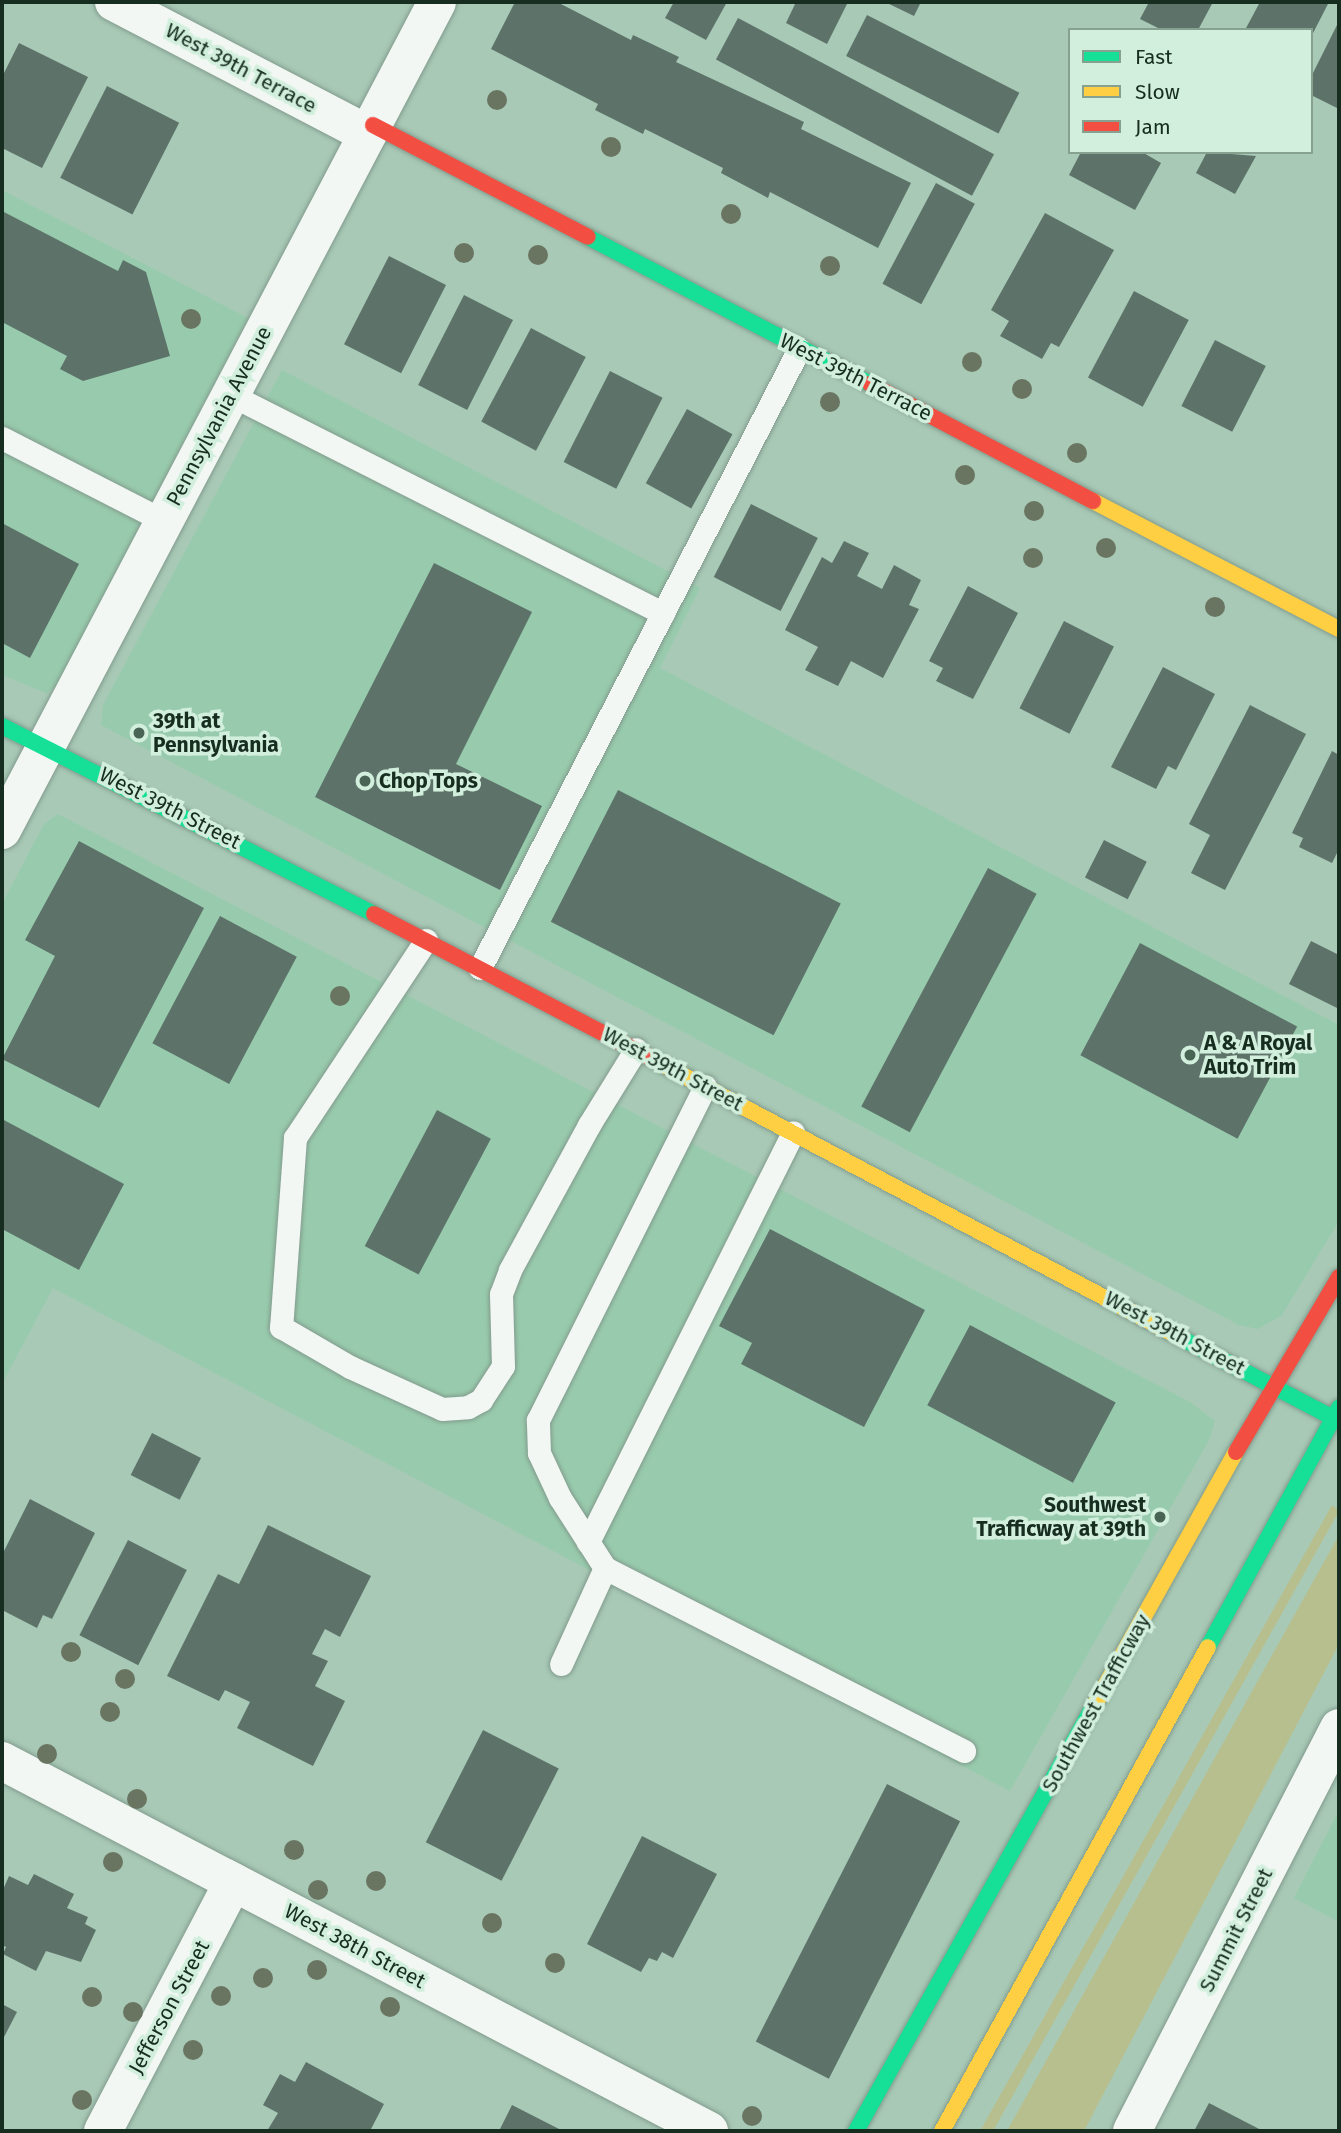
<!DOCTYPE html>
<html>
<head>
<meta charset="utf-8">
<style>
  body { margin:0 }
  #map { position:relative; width:1341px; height:2133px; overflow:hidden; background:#a8c9b6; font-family:"Fira Sans",sans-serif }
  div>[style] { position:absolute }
  .built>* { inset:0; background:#98cbad }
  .green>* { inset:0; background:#b8bf8e }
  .building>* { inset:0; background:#5d736a; transform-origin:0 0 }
  .roads { filter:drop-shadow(0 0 2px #829b8d) drop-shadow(0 0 2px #829b8d) }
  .lane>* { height:23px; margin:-11.5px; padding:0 11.5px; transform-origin:11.5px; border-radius:11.5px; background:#f2f7f4 }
  .street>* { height:38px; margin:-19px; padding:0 19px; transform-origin:19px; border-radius:19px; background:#f2f7f4 }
  .fast>* { height:16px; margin:-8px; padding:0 8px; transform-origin:8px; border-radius:8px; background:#16e098 }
  .slow>* { height:16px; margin:-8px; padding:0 8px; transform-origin:8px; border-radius:8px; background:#ffcf43 }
  .jam>* { height:16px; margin:-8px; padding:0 8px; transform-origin:8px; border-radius:8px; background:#f24e42 }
  .trees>* { width:20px; height:20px; margin:-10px; border-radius:50%; background:#697561 }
  .dots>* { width:19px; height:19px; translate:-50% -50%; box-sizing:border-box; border:4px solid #d2efdd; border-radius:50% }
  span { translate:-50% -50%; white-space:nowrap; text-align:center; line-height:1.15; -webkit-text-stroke:7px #d2efdd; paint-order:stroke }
  .street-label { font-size:21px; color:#162d20 }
  .poi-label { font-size:21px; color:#162d20; font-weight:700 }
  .left { translate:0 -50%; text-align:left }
  .right { translate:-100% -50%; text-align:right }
  .frame { position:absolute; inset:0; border:4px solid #162d20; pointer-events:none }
  .legend { position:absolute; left:1068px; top:28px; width:245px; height:126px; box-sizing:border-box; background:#d2efdd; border:2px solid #87a191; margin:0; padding:9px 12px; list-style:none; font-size:21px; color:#162d20 }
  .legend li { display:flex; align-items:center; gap:14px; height:35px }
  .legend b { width:35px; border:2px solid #87a191 }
</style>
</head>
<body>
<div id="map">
  <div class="built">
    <div style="clip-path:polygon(2px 190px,248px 318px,57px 686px,46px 693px,2px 675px)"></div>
    <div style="clip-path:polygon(282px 370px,700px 588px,660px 668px,1339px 1025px,1339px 1221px,1282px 1315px,1258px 1329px,1239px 1325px,101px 725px,103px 705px)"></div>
    <div style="clip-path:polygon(58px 814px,1190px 1402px,1215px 1421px,1209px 1440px,1010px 1791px,53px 1288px,2px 1384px,2px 904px,44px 824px)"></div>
    <div style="clip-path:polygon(1339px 1810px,1339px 1922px,1294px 1898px)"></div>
  </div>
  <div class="green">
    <div style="clip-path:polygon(1332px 1505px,1339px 1511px,993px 2131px,980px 2131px)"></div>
    <div style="clip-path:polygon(1339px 1535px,1339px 1644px,1084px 2131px,1007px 2131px)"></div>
  </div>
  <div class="building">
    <div style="clip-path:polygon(515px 2px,557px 2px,631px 40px,633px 35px,679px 57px,676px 62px,804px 122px,801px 129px,911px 183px,878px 248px,770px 192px,768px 198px,721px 173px,723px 168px,645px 129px,643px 134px,595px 110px,598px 104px,491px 49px)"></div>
    <div style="clip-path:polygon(674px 2px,727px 2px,706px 40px,665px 18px)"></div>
    <div style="clip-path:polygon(796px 2px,848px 2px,827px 44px,786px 23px)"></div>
    <div style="clip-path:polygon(885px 2px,921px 2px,914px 16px)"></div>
    <div style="clip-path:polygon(1149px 2px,1213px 2px,1198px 30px,1162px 30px,1140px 19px)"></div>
    <div style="clip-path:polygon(1260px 2px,1323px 2px,1328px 4px,1311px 37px,1311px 30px,1245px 30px)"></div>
    <div style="left:867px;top:15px;width:171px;height:46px;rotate:27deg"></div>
    <div style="left:738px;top:18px;width:290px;height:47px;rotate:28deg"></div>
    <div style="clip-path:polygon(1339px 21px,1339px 109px,1311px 95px,1311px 77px)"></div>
    <div style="clip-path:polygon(19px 43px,88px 77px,42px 168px,2px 148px,2px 77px)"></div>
    <div style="left:107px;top:86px;width:81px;height:103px;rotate:27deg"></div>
    <div style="clip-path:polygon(1081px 152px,1142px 152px,1161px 163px,1135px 210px,1069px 175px)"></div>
    <div style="clip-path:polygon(1207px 152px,1256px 156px,1235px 194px,1196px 173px)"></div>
    <div style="left:936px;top:183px;width:44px;height:114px;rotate:28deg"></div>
    <div style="clip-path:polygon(2px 211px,118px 271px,123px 260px,146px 272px,170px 356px,83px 381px,60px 369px,67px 356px,2px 322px)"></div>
    <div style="clip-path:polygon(1045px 213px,1114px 250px,1059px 347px,1051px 343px,1042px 359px,1000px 336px,1009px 321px,991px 310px)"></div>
    <div style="left:389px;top:256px;width:64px;height:99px;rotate:27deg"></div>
    <div style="left:1134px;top:291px;width:62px;height:98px;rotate:28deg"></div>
    <div style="left:464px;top:295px;width:55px;height:101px;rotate:27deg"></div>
    <div style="left:531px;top:328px;width:62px;height:106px;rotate:28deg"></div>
    <div style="left:1215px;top:340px;width:57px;height:74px;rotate:27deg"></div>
    <div style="left:610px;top:371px;width:59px;height:102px;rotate:27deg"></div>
    <div style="left:687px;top:409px;width:52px;height:85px;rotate:29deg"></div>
    <div style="left:751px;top:504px;width:75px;height:82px;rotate:27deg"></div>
    <div style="clip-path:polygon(2px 523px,79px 564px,30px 658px,2px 643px)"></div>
    <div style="clip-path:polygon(844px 541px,869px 553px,857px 576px,882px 589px,894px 565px,921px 580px,909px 605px,919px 609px,883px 678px,851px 661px,838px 686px,805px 670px,818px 647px,785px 630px,822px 557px,832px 563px)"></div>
    <div style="clip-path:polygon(434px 563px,532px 612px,456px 764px,542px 806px,500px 890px,315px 797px)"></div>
    <div style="clip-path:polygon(968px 586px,1018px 613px,973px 699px,936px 681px,943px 668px,929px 661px)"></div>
    <div style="left:1064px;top:621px;width:56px;height:98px;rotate:27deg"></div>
    <div style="clip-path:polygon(1163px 667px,1215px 694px,1176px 770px,1168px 766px,1156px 789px,1111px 767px)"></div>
    <div style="clip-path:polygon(1250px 705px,1306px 734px,1225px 890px,1191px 873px,1210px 835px,1189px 824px)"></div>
    <div style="clip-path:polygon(1332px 751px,1339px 755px,1339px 849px,1332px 863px,1299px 847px,1303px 838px,1292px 833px)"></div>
    <div style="left:618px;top:790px;width:250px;height:148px;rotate:27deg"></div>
    <div style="left:1104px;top:840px;width:48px;height:42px;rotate:27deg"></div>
    <div style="clip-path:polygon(79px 841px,204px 908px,99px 1108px,2px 1059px,55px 956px,25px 940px)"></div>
    <div style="left:988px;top:868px;width:55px;height:270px;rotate:28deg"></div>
    <div style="left:220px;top:916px;width:87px;height:144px;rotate:28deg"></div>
    <div style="clip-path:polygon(1311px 941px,1339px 955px,1337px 1008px,1289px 984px)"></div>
    <div style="left:1140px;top:943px;width:178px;height:127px;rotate:28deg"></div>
    <div style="left:437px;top:1110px;width:61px;height:154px;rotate:28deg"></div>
    <div style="clip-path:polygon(2px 1119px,124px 1184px,79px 1270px,2px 1229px)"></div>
    <div style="clip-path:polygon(770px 1229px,925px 1310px,864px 1427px,741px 1364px,752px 1343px,719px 1326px)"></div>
    <div style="left:970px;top:1325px;width:165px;height:91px;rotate:28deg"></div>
    <div style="left:152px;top:1433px;width:55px;height:47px;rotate:27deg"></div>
    <div style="clip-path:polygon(30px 1499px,95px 1533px,52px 1619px,43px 1615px,37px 1628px,2px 1610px,2px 1555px)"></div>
    <div style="clip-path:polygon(268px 1525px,371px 1576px,340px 1637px,325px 1629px,312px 1654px,328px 1661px,315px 1686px,345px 1701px,313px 1766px,237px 1728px,250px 1702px,225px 1690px,219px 1701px,167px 1676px,218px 1574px,239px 1584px)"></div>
    <div style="left:128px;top:1540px;width:66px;height:107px;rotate:27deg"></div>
    <div style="left:483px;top:1730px;width:85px;height:126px;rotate:27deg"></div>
    <div style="left:887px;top:1784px;width:82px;height:289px;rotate:27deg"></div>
    <div style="clip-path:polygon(642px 1836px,717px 1874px,673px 1958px,662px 1952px,657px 1961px,649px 1958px,641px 1972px,587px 1944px)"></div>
    <div style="clip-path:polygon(34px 1874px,74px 1894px,67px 1908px,88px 1917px,85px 1924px,96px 1930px,81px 1962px,46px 1951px,36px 1971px,3px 1954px,6px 1947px,2px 1945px,2px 1892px,9px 1876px,28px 1885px)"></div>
    <div style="clip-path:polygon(2px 2004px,17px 2012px,2px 2041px)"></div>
    <div style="clip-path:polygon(306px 2062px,384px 2104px,370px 2131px,267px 2131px,278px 2113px,263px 2105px,280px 2074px,295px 2082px)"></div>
    <div style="clip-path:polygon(1209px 2103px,1263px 2131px,1194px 2131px)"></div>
    <div style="clip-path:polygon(512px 2105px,563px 2131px,499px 2131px)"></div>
  </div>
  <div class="roads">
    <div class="lane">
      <div style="left:231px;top:395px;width:484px;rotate:26.8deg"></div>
      <div style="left:2px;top:438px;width:182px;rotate:27.1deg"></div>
      <div style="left:426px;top:940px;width:237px;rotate:123.5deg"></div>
      <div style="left:295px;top:1138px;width:190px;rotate:94.2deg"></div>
      <div style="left:281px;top:1327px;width:80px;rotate:30.1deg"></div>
      <div style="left:350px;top:1367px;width:101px;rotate:24.5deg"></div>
      <div style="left:442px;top:1409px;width:26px;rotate:-4deg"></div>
      <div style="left:468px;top:1407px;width:15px;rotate:-28deg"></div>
      <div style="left:481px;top:1400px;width:40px;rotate:-57.1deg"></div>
      <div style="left:503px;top:1366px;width:72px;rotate:-91.6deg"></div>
      <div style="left:501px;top:1294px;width:26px;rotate:-69deg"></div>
      <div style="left:510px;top:1270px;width:165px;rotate:-61.4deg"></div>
      <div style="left:589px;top:1125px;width:89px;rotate:-58.3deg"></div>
      <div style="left:480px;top:968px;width:696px;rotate:-62.74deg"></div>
      <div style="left:588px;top:1542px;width:458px;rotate:-63.4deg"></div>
      <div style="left:605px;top:1568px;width:403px;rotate:27deg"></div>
      <div style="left:561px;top:1664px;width:106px;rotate:-65.4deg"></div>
      <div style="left:605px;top:1568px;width:83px;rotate:-122.7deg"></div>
      <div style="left:560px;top:1498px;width:50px;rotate:-115deg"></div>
      <div style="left:539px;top:1453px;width:33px;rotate:-92deg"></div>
      <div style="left:538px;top:1420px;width:373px;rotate:-63.4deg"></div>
    </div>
    <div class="street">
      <div style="left:114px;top:2px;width:286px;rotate:27.5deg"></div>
      <div style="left:2px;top:830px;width:935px;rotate:-62.28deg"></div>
      <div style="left:2px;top:1761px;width:798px;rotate:27.62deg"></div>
      <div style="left:103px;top:2131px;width:281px;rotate:-62.4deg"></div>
      <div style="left:1132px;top:2131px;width:453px;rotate:-62.8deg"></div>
    </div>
    <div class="fast">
      <div style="left:588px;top:237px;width:318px;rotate:27.5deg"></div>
      <div style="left:2px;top:726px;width:417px;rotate:26.8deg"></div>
      <div style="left:1181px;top:1338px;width:178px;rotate:27.7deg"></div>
      <div style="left:1208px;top:1647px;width:273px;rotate:-61.3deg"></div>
      <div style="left:856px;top:2131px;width:489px;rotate:-60.8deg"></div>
    </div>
    <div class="slow">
      <div style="left:1093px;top:501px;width:277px;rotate:27.5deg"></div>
      <div style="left:658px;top:1062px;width:591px;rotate:27.82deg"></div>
      <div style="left:1095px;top:1704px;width:289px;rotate:-60.8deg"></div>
      <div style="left:942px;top:2131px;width:552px;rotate:-61.21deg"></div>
    </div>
    <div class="jam">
      <div style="left:373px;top:125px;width:242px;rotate:27.5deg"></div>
      <div style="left:870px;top:384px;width:252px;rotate:27.7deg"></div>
      <div style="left:374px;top:914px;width:320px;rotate:27.5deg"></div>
      <div style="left:1236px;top:1452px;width:203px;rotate:-59.5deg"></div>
    </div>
  </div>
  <div class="trees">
    <div style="left:497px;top:100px"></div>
    <div style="left:611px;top:147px"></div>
    <div style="left:731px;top:214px"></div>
    <div style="left:464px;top:253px"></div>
    <div style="left:538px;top:255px"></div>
    <div style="left:830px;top:266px"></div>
    <div style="left:191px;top:319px"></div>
    <div style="left:972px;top:362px"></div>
    <div style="left:1022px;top:389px"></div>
    <div style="left:830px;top:402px"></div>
    <div style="left:1077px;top:453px"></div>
    <div style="left:965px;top:475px"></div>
    <div style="left:1034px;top:511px"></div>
    <div style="left:1106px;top:548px"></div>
    <div style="left:1033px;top:558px"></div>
    <div style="left:1215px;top:607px"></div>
    <div style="left:340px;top:996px"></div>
    <div style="left:71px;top:1652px"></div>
    <div style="left:125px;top:1679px"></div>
    <div style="left:110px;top:1712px"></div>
    <div style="left:47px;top:1754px"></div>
    <div style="left:137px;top:1799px"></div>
    <div style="left:294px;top:1850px"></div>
    <div style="left:113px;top:1862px"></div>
    <div style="left:376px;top:1881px"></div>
    <div style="left:318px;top:1890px"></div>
    <div style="left:492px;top:1923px"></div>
    <div style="left:555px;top:1963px"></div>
    <div style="left:317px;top:1970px"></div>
    <div style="left:263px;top:1978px"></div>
    <div style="left:221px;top:1996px"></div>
    <div style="left:92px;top:1997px"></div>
    <div style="left:390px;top:2007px"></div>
    <div style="left:133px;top:2012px"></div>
    <div style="left:193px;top:2050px"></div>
    <div style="left:82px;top:2100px"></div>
    <div style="left:752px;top:2116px"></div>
  </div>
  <div class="dots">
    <div style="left:139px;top:733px;background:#496454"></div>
    <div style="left:365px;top:781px;background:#496454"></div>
    <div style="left:1190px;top:1055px;background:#496454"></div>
    <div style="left:1160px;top:1517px;background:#496454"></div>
  </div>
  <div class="street-label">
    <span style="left:241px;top:68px;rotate:28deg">West 39th Terrace</span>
    <span style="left:856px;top:377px;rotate:27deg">West 39th Terrace</span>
    <span style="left:219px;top:416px;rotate:-62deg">Pennsylvania Avenue</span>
    <span style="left:170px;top:808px;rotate:27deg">West 39th Street</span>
    <span style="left:673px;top:1069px;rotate:28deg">West 39th Street</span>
    <span style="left:1175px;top:1333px;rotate:28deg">West 39th Street</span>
    <span style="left:1096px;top:1703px;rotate:-61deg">Southwest Trafficway</span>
    <span style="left:1236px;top:1930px;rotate:-63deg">Summit Street</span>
    <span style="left:355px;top:1946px;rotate:28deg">West 38th Street</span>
    <span style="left:169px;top:2007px;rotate:-62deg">Jefferson Street</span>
  </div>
  <div class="poi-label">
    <span class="left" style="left:153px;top:733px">39th at<br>Pennsylvania</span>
    <span class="left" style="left:379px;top:781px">Chop Tops</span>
    <span class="left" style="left:1204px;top:1055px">A &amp; A Royal<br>Auto Trim</span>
    <span class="right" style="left:1146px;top:1517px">Southwest<br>Trafficway at 39th</span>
  </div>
  <div class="frame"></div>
  <ul class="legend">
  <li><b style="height:9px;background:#16e098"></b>Fast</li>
  <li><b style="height:9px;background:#ffcf43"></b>Slow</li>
  <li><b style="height:9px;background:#f24e42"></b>Jam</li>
  </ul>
</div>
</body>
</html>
